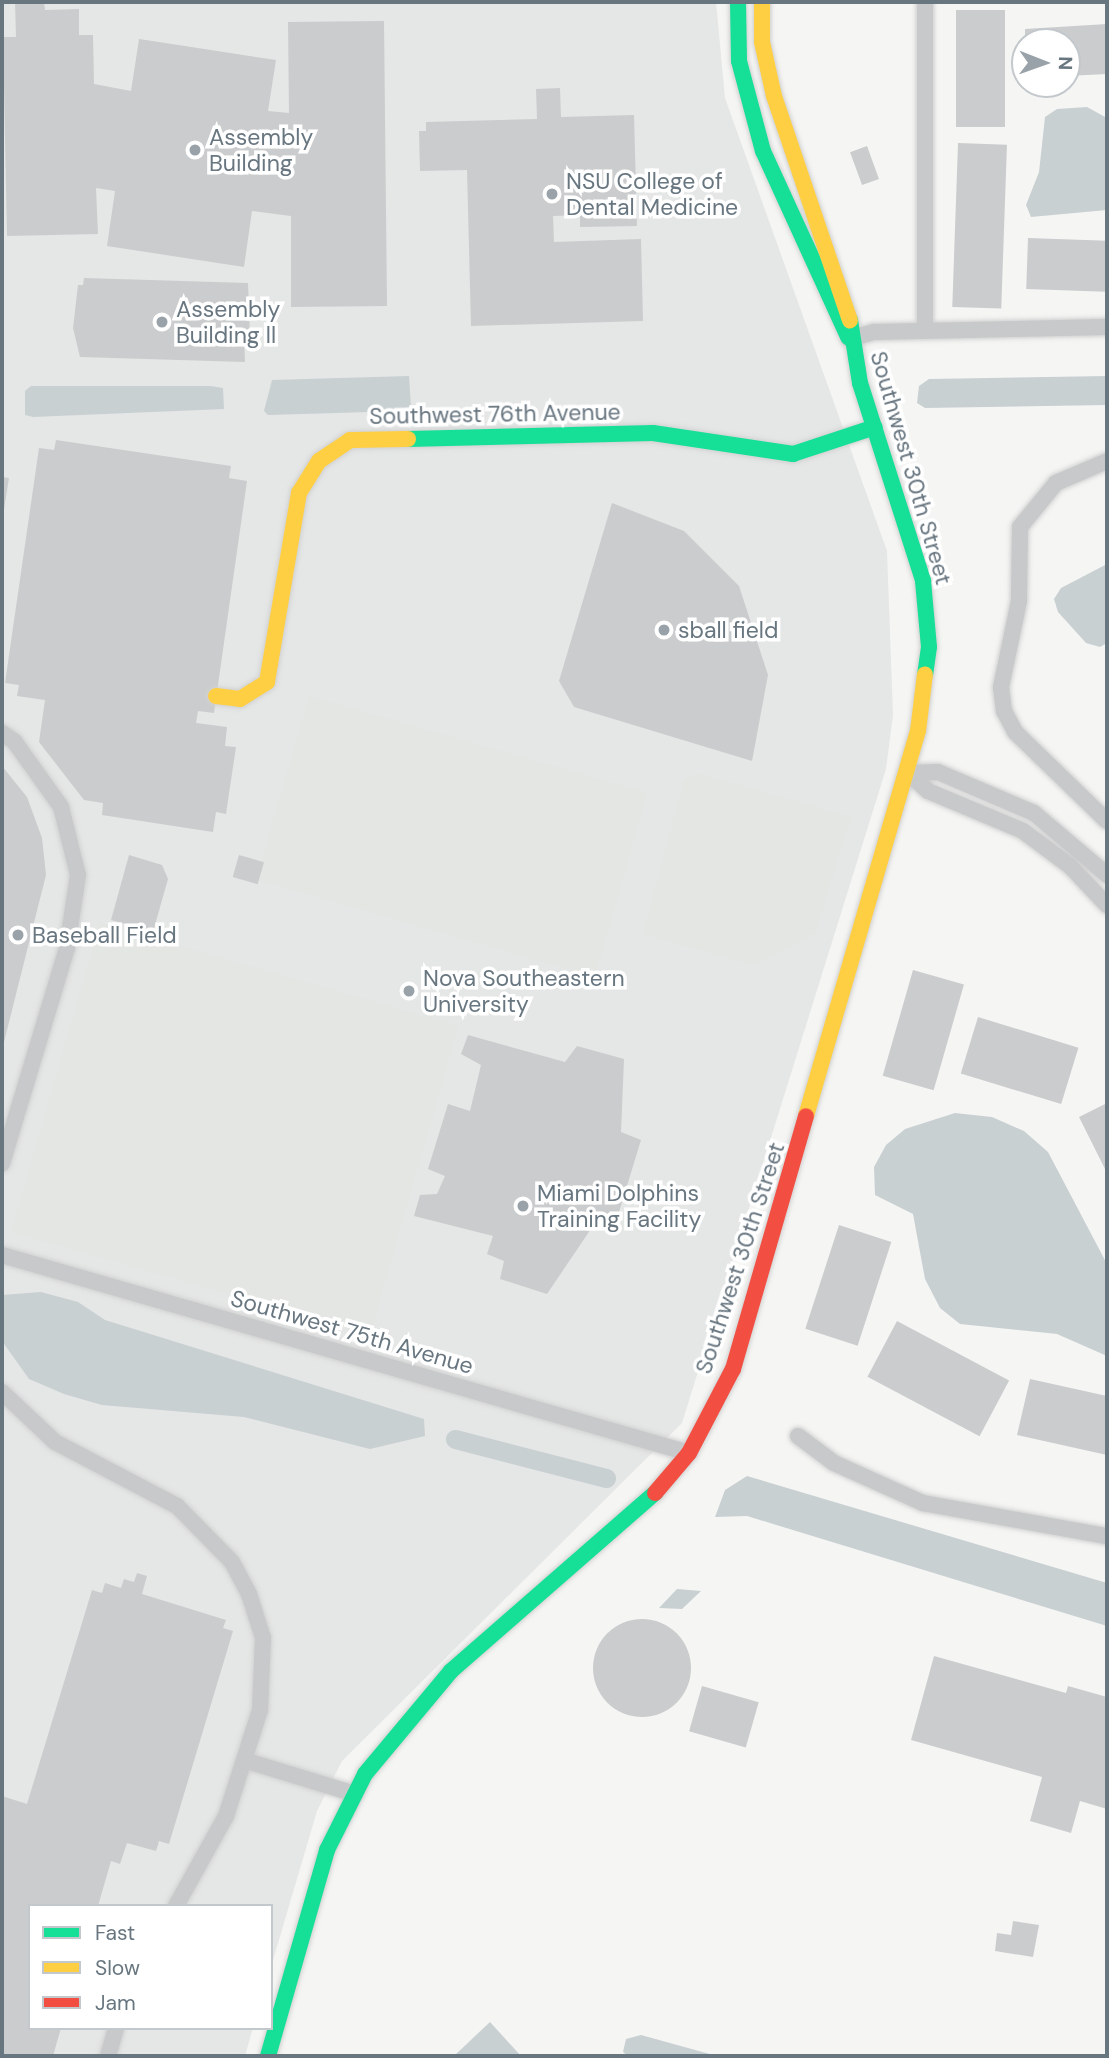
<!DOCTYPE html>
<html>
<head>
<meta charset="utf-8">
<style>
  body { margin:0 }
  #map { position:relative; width:1109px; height:2058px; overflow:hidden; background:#f5f5f4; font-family:"DM Sans",sans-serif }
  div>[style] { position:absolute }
  .built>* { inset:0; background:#e5e6e6 }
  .green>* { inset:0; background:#e3e6e2; transform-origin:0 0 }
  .water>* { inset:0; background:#c9d0d2 }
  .canal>* { height:19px; margin:-9.5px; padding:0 9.5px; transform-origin:9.5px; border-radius:9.5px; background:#c9d0d2 }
  .building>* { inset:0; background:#cbcccd; transform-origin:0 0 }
  .round { border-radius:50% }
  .roads { filter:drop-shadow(0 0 2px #d1d1d1) drop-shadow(0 0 2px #d1d1d1) }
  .street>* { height:16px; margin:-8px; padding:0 8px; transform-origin:8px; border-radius:8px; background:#c7c9ca }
  .fast>* { height:16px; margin:-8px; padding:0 8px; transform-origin:8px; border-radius:8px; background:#16e098 }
  .slow>* { height:16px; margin:-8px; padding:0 8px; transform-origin:8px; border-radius:8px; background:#ffcf43 }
  .jam>* { height:16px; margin:-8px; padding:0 8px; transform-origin:8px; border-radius:8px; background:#f24e42 }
  .dots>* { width:19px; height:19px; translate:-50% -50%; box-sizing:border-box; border:4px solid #fff; border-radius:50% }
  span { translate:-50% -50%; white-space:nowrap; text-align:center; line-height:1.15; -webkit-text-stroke:7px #fff; paint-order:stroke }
  .poi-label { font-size:23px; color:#687680 }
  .left { translate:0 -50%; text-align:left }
  .street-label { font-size:23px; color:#687680 }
  .frame { position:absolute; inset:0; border:4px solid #687680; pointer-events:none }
  .legend { position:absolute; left:28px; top:1904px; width:245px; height:126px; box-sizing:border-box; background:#fff; border:2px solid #c3c8cc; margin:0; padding:9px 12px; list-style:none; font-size:21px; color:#687680 }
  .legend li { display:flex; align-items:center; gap:14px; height:35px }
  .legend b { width:35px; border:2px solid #c3c8cc }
  .north { position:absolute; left:1011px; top:28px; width:70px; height:70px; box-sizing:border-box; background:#fff; border:2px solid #c3c8cc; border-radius:50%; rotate:91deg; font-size:19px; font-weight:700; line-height:28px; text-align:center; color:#687680 }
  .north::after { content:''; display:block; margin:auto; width:24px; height:32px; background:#99a2a9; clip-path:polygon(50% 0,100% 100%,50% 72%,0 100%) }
</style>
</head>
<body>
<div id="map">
  <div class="built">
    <div style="clip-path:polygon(2px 2px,716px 2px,725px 98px,887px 551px,893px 715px,886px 769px,682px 1423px,342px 1761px,317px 1811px,271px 1967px,271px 1906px,30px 1906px,30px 2028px,253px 2028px,245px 2056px,2px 2056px)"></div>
  </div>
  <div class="green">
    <div style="left:309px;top:696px;width:352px;height:191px;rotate:16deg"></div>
    <div style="clip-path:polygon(700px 774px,851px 817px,815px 933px,754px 965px,643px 934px,684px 780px)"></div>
    <div style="left:100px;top:923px;width:373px;height:321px;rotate:16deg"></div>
  </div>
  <div class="water">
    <div style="clip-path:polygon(1087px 107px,1107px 118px,1107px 210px,1031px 217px,1026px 205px,1039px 172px,1045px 117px,1057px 109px)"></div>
    <div style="clip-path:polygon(409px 376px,411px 408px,404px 411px,268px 415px,264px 411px,272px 380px)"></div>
    <div style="clip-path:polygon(1107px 376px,1107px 405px,925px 408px,917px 403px,919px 386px,929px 379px)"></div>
    <div style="clip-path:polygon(31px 386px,210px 386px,223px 388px,224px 409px,33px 417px,25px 415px,25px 391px)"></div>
    <div style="clip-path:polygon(1107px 564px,1107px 643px,1100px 647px,1086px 643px,1058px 612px,1054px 599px,1061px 588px)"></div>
    <div style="clip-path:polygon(955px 1113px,992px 1117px,1024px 1131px,1048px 1152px,1107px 1264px,1107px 1356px,1057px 1334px,960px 1324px,940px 1308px,925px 1279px,913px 1214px,875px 1195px,874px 1167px,886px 1145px,905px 1129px)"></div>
    <div style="clip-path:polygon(41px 1292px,78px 1302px,105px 1320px,424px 1419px,425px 1436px,370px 1449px,244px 1417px,102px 1405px,64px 1394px,29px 1379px,2px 1341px,2px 1295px)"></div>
    <div style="clip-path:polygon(747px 1476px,1107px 1583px,1107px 1626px,747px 1516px,715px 1517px,725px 1490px)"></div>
    <div style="clip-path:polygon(677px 1589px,701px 1591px,682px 1609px,659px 1608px)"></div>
    <div style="clip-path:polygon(490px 2022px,521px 2056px,456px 2056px,455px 2055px)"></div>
    <div style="clip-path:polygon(641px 2035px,717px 2056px,628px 2056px,623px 2052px,626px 2039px)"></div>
  </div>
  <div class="canal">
    <div style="left:455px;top:1439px;width:156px;rotate:14.5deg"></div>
  </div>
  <div class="building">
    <div style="clip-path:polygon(15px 2px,44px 2px,45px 10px,79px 9px,79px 35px,93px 35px,94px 84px,131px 91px,139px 39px,276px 60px,268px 111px,289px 113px,288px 22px,384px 21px,387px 306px,291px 307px,291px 216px,252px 211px,244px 267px,107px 246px,115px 191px,96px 188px,98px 234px,7px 236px,3px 37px,16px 37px)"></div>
    <div style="left:956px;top:10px;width:49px;height:117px"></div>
    <div style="clip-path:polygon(1107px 24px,1107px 74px,1067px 76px,1067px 42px,1025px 42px,1025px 29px)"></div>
    <div style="clip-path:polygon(560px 88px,561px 117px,634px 115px,637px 226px,580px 227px,580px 215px,553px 216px,554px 242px,641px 239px,643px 321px,471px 326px,467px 170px,420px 171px,419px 131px,426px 131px,426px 122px,537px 119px,536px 89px)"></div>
    <div style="left:958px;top:143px;width:49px;height:164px;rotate:2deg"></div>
    <div style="left:867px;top:146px;width:35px;height:18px;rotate:70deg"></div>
    <div style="left:1028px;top:238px;width:79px;height:51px;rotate:2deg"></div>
    <div style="clip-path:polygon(84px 278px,248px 283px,250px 335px,244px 335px,245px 362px,80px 357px,73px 328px,78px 285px,83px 285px)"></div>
    <div style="clip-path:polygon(56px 440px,231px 466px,229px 478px,247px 481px,214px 713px,198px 711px,196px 723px,227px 727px,225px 746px,236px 747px,226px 814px,216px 812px,213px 832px,102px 815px,103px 803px,84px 800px,39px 742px,45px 700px,17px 696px,19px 685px,5px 683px,39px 448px,54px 450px)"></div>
    <div style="clip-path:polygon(2px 477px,9px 478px,3px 516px,2px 516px)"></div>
    <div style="clip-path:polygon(612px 503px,684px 531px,739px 586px,768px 675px,752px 761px,574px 707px,559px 681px)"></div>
    <div style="clip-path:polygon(2px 766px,27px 797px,42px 838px,46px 875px,3px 1046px)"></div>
    <div style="clip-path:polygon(129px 855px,162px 865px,168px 879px,153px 932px,111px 920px)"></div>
    <div style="left:239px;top:855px;width:26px;height:23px;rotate:16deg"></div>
    <div style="left:913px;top:970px;width:53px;height:110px;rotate:16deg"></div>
    <div style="left:978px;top:1017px;width:105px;height:59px;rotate:17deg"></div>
    <div style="clip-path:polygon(468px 1035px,565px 1062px,577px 1046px,624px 1059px,621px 1132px,641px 1140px,615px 1225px,599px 1217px,547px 1294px,500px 1279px,504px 1261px,487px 1254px,493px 1236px,414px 1216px,420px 1195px,437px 1194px,445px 1176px,428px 1169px,448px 1104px,470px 1111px,481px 1065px,461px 1054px)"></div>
    <div style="clip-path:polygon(1107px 1103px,1107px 1173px,1079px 1117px)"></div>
    <div style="left:839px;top:1225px;width:55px;height:109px;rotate:18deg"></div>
    <div style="left:897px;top:1321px;width:127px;height:63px;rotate:28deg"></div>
    <div style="clip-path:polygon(1030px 1379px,1107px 1396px,1107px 1455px,1017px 1435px)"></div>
    <div style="clip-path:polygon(137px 1573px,147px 1576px,142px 1594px,226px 1620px,223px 1628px,233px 1631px,169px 1844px,159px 1841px,156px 1851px,127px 1843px,120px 1864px,111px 1861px,98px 1906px,30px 1906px,30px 2028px,61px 2028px,53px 2056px,2px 2056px,2px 1796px,27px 1804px,92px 1590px,102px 1593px,105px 1583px,121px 1588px,124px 1579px,134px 1582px)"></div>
    <div class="round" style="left:593px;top:1619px;width:98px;height:98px"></div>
    <div style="clip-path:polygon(934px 1656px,1066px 1693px,1068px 1686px,1107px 1697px,1107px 1809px,1080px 1801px,1071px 1833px,1030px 1821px,1042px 1777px,911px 1740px)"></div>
    <div style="left:702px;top:1686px;width:59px;height:47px;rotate:16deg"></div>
    <div style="clip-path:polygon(1013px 1921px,1039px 1925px,1033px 1957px,995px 1951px,997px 1933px,1011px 1935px)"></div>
  </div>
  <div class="roads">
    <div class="street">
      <div style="left:925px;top:2px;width:328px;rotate:90deg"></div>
      <div style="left:849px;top:339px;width:26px;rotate:-16deg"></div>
      <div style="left:874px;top:332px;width:233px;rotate:-1.2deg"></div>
      <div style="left:1107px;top:461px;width:56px;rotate:156.7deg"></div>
      <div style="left:1056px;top:483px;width:57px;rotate:129.3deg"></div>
      <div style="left:1020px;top:527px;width:74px;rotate:90.8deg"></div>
      <div style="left:1019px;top:601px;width:88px;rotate:101.8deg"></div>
      <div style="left:1001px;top:687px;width:24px;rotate:83deg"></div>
      <div style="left:1004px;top:711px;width:24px;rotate:62deg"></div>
      <div style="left:1015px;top:732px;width:128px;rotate:44.1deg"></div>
      <div style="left:2px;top:733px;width:14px;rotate:34deg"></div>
      <div style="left:14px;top:741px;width:81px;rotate:54.5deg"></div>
      <div style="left:61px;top:807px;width:70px;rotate:76deg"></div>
      <div style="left:78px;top:875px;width:74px;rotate:98.6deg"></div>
      <div style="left:67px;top:948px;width:225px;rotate:106.8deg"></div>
      <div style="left:908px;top:773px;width:27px;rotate:42deg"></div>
      <div style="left:928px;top:791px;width:103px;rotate:22.8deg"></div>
      <div style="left:1023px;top:831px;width:59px;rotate:36.7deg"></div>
      <div style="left:1070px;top:866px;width:54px;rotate:46.5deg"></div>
      <div style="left:908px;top:773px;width:30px;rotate:-2deg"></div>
      <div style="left:938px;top:772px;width:104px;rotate:23.1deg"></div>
      <div style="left:1034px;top:813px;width:96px;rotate:40.3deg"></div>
      <div style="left:2px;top:1255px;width:715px;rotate:16.08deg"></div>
      <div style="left:2px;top:1392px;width:73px;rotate:43.3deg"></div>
      <div style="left:55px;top:1442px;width:138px;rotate:27.7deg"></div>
      <div style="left:177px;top:1506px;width:78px;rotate:45.5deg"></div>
      <div style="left:232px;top:1562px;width:36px;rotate:62deg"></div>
      <div style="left:249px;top:1594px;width:46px;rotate:72.3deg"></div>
      <div style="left:263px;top:1638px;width:72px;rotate:92.4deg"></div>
      <div style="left:260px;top:1710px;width:111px;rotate:107.8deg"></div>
      <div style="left:226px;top:1816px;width:103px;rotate:119.1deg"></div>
      <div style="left:798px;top:1436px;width:45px;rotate:36.9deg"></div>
      <div style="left:834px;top:1463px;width:98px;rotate:24.2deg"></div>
      <div style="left:923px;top:1503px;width:187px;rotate:10.2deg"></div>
      <div style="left:247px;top:1761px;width:113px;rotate:17deg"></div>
      <div style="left:108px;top:2056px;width:29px;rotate:-74deg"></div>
    </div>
    <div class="fast">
      <div style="left:738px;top:2px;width:59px;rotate:89deg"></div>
      <div style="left:739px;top:61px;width:93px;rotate:75.1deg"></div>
      <div style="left:763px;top:151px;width:205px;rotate:65.4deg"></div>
      <div style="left:850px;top:320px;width:64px;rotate:81deg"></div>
      <div style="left:860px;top:383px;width:208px;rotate:72.3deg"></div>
      <div style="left:923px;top:581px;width:66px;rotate:84.8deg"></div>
      <div style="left:929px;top:647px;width:27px;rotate:98deg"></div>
      <div style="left:408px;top:439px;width:245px;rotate:-1.4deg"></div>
      <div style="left:653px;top:433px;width:142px;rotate:8.5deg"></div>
      <div style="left:793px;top:454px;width:86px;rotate:-18.2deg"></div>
      <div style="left:268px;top:2056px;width:214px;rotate:-74deg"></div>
      <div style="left:327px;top:1850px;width:85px;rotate:-63.4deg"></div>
      <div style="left:365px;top:1774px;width:134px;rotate:-50.1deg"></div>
      <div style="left:451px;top:1671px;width:271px;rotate:-41.1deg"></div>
    </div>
    <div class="slow">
      <div style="left:762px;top:2px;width:40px;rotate:90deg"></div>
      <div style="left:762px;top:42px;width:55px;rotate:77.5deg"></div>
      <div style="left:774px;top:96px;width:237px;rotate:71.3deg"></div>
      <div style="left:216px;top:696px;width:24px;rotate:7deg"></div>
      <div style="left:240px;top:699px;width:32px;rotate:-32deg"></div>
      <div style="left:267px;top:682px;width:192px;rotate:-80.4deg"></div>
      <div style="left:299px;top:493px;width:38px;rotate:-58deg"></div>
      <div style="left:319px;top:461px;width:37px;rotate:-34deg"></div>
      <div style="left:350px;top:440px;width:58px;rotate:-1deg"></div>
      <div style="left:806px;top:1116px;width:401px;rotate:-73.8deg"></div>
      <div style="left:918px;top:731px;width:57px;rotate:-83deg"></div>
    </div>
    <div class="jam">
      <div style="left:655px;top:1493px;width:52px;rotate:-49.6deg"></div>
      <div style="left:689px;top:1453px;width:95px;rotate:-62.4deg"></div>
      <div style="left:733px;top:1369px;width:263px;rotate:-73.9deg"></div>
    </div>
  </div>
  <div class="dots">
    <div style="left:195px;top:150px;background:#99a2a9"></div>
    <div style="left:552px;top:194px;background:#99a2a9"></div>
    <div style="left:162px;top:322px;background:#99a2a9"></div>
    <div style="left:664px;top:630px;background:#99a2a9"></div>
    <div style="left:18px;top:935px;background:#99a2a9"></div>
    <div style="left:409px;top:991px;background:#99a2a9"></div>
    <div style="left:523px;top:1206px;background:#99a2a9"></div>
  </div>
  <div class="poi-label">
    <span class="left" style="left:209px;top:150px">Assembly<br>Building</span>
    <span class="left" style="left:566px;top:194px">NSU College of<br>Dental Medicine</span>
    <span class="left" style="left:176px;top:322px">Assembly<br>Building ll</span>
    <span class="left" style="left:678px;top:630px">sball field</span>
    <span class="left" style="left:32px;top:935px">Baseball Field</span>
    <span class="left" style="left:423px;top:991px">Nova Southeastern<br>University</span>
    <span class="left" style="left:537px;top:1206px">Miami Dolphins<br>Training Facility</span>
  </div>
  <div class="street-label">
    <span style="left:495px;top:414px;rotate:-1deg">Southwest 76th Avenue</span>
    <span style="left:911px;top:468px;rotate:74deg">Southwest 30th Street</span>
    <span style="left:740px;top:1258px;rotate:-72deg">Southwest 30th Street</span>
    <span style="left:352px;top:1332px;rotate:16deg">Southwest 75th Avenue</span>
  </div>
  <div class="frame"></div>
  <ul class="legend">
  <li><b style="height:9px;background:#16e098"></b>Fast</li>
  <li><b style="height:9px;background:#ffcf43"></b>Slow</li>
  <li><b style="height:9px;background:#f24e42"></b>Jam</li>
  </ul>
  <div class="north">N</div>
</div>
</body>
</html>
